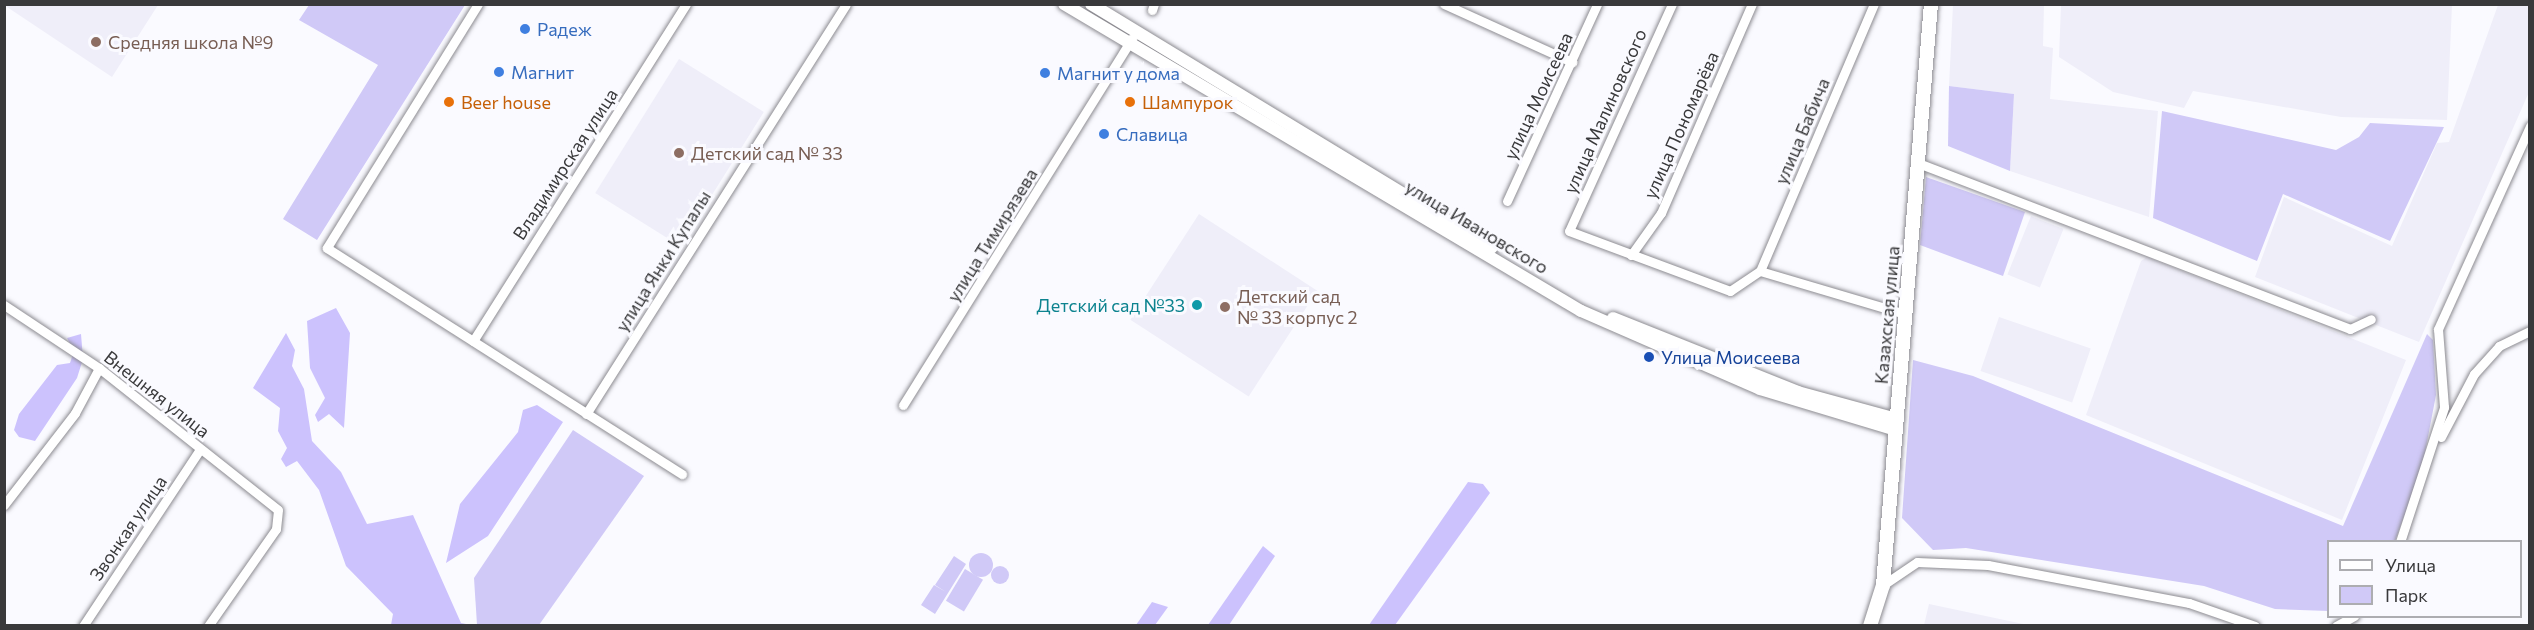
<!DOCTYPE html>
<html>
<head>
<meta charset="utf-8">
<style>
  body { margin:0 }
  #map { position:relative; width:2534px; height:630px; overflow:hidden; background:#fafaff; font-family:Commissioner,sans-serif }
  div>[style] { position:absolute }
  .built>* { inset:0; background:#efeef9; transform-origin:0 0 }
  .green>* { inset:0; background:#d0c9f7; transform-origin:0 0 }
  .round { border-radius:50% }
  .forest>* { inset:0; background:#ccc2fd }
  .roads { filter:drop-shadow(0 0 2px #8c8b91) drop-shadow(0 0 2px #8c8b91) }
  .minor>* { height:9px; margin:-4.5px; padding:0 4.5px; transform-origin:4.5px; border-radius:4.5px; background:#fff }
  .tertiary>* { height:12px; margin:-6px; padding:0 6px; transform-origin:6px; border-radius:6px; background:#fff }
  .secondary>* { height:14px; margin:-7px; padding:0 7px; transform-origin:7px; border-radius:7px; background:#fff }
  .dots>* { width:16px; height:16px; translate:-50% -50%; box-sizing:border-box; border:3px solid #fafaff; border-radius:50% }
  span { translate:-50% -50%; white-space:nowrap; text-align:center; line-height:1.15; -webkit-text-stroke:6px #fafaff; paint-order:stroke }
  .shop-label { font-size:18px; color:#366cbe }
  .left { translate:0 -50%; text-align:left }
  .education-label { font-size:18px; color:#785e54 }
  .street-label { font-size:18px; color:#39393b }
  .food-label { font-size:18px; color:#c56008 }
  .culture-label { font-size:18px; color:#0d838f }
  .right { translate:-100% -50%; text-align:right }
  .transit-label { font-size:18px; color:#164399 }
  .frame { position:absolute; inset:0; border:6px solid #39393b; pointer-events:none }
  .legend { position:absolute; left:2327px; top:540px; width:195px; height:78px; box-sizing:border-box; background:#fafaff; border:2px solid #adadb1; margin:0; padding:8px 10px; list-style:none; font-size:18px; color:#39393b }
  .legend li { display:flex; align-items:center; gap:12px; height:30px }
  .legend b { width:30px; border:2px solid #adadb1 }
</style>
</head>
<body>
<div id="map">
  <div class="built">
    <div style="clip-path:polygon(4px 5px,5px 4px,158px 5px,112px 77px)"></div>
    <div style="clip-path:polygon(1953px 5px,2044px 5px,2043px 46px,2053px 48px,2050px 99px,2158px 111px,2149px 217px,2010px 171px,2014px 94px,1949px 86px)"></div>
    <div style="clip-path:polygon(2061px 5px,2452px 5px,2447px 120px,2341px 117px,2193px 91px,2184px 108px,2113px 92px,2059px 57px)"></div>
    <div style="clip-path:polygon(2498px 5px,2529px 5px,2529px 92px,2419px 342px,2255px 277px,2284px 197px,2392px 246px,2437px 143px,2449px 142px)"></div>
    <div style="left:679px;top:59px;width:100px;height:158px;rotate:32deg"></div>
    <div style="left:1199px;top:214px;width:141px;height:126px;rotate:33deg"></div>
    <div style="left:2031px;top:216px;width:35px;height:63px;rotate:22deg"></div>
    <div style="clip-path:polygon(2147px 257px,2406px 360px,2342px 520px,2086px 415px,2141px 261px)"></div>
    <div style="left:1999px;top:317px;width:97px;height:57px;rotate:19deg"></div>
    <div style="clip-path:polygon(1929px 604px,2028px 625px,1924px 625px)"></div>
  </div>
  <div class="green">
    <div style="clip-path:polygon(309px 5px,465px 5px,317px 240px,283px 219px,378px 65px,299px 20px)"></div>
    <div style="clip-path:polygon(1949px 86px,2014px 94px,2010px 171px,1948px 146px)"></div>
    <div style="clip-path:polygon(2162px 111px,2336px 150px,2359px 137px,2370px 123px,2444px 127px,2390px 241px,2283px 194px,2257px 261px,2153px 218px)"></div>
    <div style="clip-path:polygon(1926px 177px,2025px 212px,2003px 276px,1920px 245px)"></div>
    <div style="clip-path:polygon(2427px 334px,2433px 340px,2436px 395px,2422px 468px,2395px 541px,2328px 542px,2328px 611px,2275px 609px,2204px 586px,1966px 548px,1933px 550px,1902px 518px,1913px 360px,1973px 376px,2343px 526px)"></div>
    <div style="clip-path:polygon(573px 430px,644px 476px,539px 625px,477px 625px,474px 578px)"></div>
    <div class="round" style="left:969px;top:553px;width:24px;height:24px"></div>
    <div style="clip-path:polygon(954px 556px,966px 564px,935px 614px,921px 605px,934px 585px,946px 592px,935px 585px)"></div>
    <div class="round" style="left:991px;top:566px;width:18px;height:18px"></div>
    <div style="left:965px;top:569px;width:21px;height:37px;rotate:31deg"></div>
  </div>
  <div class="forest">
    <div style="clip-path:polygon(336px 308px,350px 333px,344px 428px,329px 414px,318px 422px,315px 415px,325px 398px,310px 368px,307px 321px)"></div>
    <div style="clip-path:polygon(286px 333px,295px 350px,292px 366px,304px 389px,312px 441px,341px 472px,367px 524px,413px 515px,461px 623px,471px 625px,391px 625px,393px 614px,346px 566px,319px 490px,297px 461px,286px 467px,281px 459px,287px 448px,278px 431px,280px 408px,253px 388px)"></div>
    <div style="clip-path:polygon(81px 334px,83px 359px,77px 378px,35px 441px,19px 437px,14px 430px,19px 414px,57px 365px,70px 363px,74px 351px,67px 338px)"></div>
    <div style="clip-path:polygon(537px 405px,563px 422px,488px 536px,446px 563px,460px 504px,518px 432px,523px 410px)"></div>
    <div style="clip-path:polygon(1468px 482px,1483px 484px,1490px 493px,1395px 625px,1369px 625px)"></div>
    <div style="clip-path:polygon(1263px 546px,1275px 556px,1229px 625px,1208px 625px)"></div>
    <div style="clip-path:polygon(1152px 602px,1168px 607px,1155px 625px,1136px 625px)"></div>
  </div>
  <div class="roads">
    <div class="minor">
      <div style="left:478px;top:4px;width:287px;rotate:121.8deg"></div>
      <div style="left:327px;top:248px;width:421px;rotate:32.5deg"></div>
      <div style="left:1444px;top:4px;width:141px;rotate:24.4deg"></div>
      <div style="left:1672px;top:4px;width:249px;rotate:114.4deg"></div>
      <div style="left:1569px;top:231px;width:172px;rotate:20.4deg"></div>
      <div style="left:1730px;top:291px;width:36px;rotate:-34deg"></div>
      <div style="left:1760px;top:271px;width:151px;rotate:16.5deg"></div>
      <div style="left:1152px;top:10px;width:6px;rotate:-72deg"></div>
      <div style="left:1918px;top:163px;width:463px;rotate:21deg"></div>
      <div style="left:2350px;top:329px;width:23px;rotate:-25deg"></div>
      <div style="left:1507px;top:201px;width:217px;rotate:-65.4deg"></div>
      <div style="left:1631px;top:255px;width:52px;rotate:-54.5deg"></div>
      <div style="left:1661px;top:213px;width:228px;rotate:-66.5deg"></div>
      <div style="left:1760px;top:271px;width:290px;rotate:-66.9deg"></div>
      <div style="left:4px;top:305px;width:114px;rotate:33.6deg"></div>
      <div style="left:99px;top:368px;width:228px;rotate:38.4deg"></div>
      <div style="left:278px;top:510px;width:19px;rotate:96deg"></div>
      <div style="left:276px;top:529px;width:118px;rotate:125deg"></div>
      <div style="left:473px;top:341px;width:399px;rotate:-57.7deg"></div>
      <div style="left:903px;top:405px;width:433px;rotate:-58deg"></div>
      <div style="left:586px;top:414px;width:485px;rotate:-57.6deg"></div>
      <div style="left:2441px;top:437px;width:71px;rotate:-62.4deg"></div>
      <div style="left:2474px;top:374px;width:38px;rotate:-48deg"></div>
      <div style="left:2499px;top:346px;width:34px;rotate:-26deg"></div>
      <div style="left:4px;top:505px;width:116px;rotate:-52.3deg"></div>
      <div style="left:75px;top:413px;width:51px;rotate:-61.9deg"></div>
      <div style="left:2400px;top:542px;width:142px;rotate:-71.9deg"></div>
      <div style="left:2444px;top:407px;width:78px;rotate:-94.4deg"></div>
      <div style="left:2438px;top:329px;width:223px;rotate:-65.6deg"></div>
      <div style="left:1883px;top:585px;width:41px;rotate:-34.1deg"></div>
      <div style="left:1917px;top:562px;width:71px;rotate:2.4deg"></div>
      <div style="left:1988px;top:565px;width:205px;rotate:10.7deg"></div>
      <div style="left:2189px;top:603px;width:70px;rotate:19.2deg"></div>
      <div style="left:83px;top:626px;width:212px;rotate:-56.5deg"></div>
      <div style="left:2336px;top:626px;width:21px;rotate:-29deg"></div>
    </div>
    <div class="tertiary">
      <div style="left:1064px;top:4px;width:601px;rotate:30.7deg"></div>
      <div style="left:1581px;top:311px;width:195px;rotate:23.5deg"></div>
      <div style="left:1760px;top:389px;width:142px;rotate:16.8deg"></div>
      <div style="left:1091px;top:4px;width:469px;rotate:31.3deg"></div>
      <div style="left:1613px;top:318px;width:199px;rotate:21.8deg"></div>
      <div style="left:1798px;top:392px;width:103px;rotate:15.3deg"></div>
    </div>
    <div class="secondary">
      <div style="left:1870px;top:626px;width:43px;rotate:-72.4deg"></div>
      <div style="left:1883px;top:585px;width:583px;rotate:-85.28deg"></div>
    </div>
  </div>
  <div class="dots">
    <div style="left:525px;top:29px;background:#3f7fe0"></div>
    <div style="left:96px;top:42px;background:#8d6e63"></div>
    <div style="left:499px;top:72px;background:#3f7fe0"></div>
    <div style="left:1045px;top:73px;background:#3f7fe0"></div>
    <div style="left:449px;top:102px;background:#e8710a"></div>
    <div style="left:1130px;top:102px;background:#e8710a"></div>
    <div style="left:1104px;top:134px;background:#3f7fe0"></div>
    <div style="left:679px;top:153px;background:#8d6e63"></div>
    <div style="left:1197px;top:305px;background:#0f9aa8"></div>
    <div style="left:1225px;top:307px;background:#8d6e63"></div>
    <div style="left:1649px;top:357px;background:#1a4fb4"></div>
  </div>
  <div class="shop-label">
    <span class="left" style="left:537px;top:29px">Радеж</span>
    <span class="left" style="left:511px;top:72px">Магнит</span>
    <span class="left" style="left:1057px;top:73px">Магнит у дома</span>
    <span class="left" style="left:1116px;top:134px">Славица</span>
  </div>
  <div class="education-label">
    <span class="left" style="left:108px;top:42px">Средняя школа №9</span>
    <span class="left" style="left:691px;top:153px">Детский сад № 33</span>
    <span class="left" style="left:1237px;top:307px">Детский сад<br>№ 33 корпус 2</span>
  </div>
  <div class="street-label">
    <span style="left:1538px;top:96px;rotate:-65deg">улица Моисеева</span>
    <span style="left:1605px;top:111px;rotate:-66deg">улица Малиновского</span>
    <span style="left:1681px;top:125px;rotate:-66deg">улица Пономарёва</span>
    <span style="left:1802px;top:131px;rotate:-67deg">улица Бабича</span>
    <span style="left:565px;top:164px;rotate:-57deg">Владимирская улица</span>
    <span style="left:1477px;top:227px;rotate:31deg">улица Ивановского</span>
    <span style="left:992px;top:235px;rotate:-58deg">улица Тимирязева</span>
    <span style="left:663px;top:261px;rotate:-58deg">улица Янки Купалы</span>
    <span style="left:1887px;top:315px;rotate:-85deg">Казахская улица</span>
    <span style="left:157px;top:394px;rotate:38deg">Внешняя улица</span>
    <span style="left:128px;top:528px;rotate:-56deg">Звонкая улица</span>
  </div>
  <div class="food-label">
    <span class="left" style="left:461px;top:102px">Beer house</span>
    <span class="left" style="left:1142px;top:102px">Шампурок</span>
  </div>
  <div class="culture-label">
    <span class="right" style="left:1185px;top:305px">Детский сад №33</span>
  </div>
  <div class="transit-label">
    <span class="left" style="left:1661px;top:357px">Улица Моисеева</span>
  </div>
  <div class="frame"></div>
  <ul class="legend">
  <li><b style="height:8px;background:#fff"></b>Улица</li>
  <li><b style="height:16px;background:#d0c9f7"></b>Парк</li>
  </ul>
</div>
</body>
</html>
